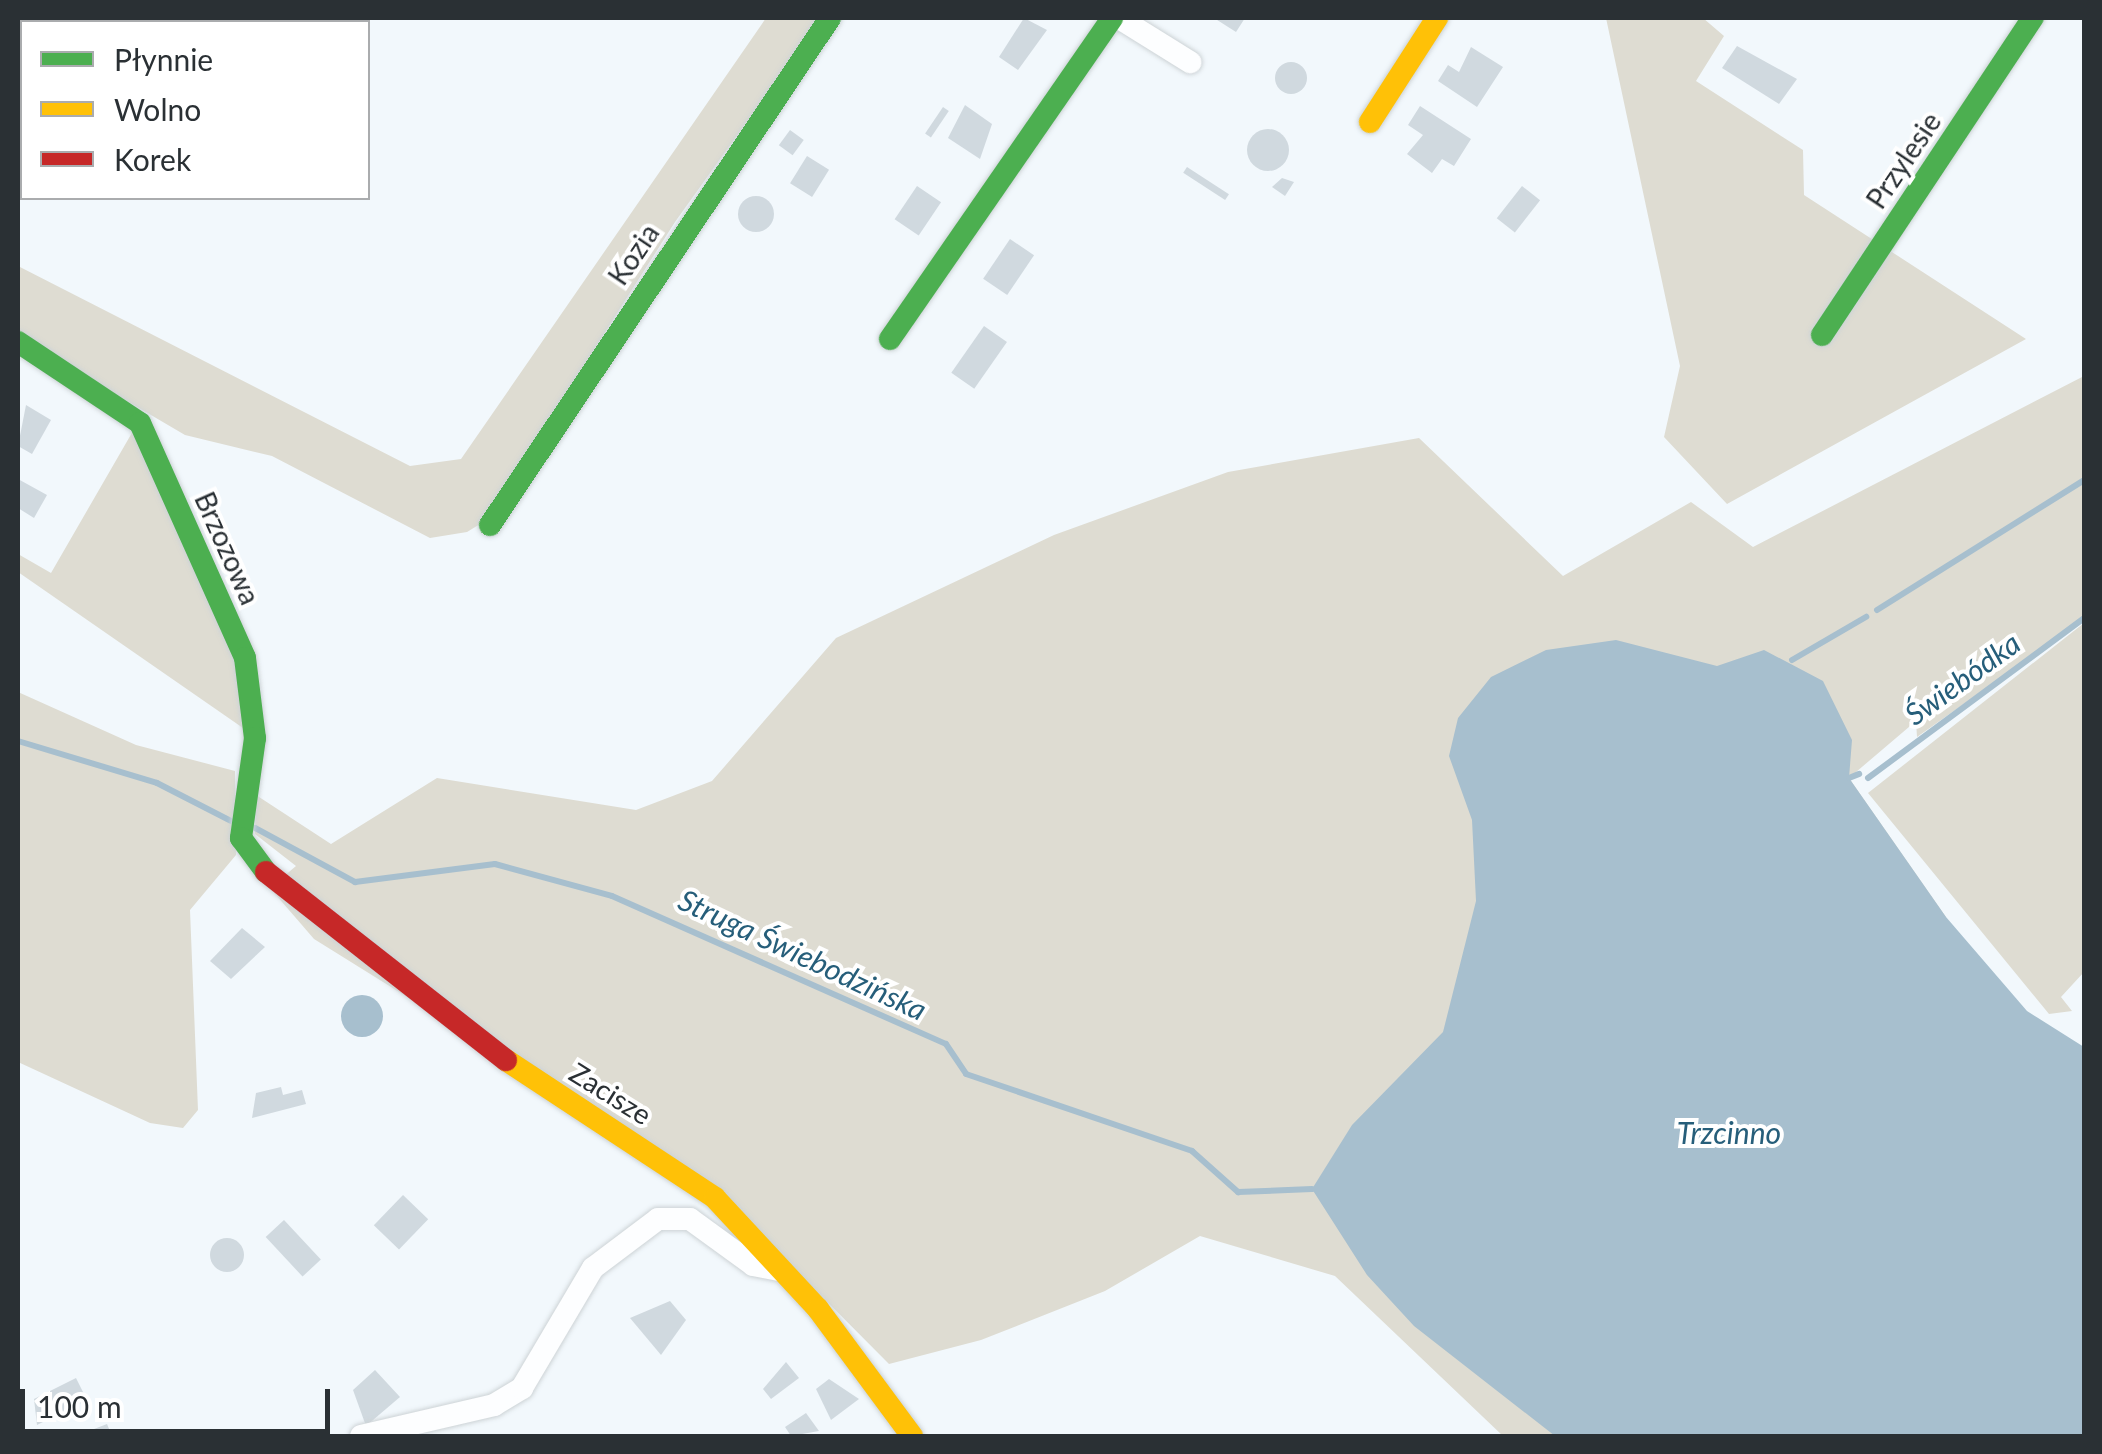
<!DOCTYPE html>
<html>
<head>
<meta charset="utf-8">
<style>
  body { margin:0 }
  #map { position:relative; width:2102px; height:1454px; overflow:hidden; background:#f2f8fc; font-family:Lato,sans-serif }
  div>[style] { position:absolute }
  .green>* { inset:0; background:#dedcd2 }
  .water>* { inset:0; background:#a7bfce }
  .round { border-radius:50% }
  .stream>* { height:6px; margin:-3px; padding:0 3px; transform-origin:3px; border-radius:3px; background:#a7bfce }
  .building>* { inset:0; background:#d0d9df; transform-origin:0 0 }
  .roads { filter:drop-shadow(0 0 2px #cdd3d6) drop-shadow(0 0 2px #cdd3d6) }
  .street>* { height:22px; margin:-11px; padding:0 11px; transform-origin:11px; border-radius:11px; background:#fdfeff }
  .fast>* { height:22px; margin:-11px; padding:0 11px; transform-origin:11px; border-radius:11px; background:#4caf50 }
  .slow>* { height:22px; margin:-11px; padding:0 11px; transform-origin:11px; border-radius:11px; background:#ffc107 }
  .jam>* { height:22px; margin:-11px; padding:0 11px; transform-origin:11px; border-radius:11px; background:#c62828 }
  span { translate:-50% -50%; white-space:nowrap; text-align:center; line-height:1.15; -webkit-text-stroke:8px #fff; paint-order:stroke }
  .street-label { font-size:28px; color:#2a3034 }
  .water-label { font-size:30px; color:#265e7a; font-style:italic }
  .frame { position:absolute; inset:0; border:20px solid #2a3034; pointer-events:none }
  .legend { position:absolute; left:20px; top:20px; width:350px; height:180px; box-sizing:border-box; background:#fff; border:2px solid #aaacae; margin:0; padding:12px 18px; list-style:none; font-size:30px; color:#2a3034 }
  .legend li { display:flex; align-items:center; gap:20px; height:50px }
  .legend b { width:50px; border:2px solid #aaacae }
  .scale { position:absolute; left:20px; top:1389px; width:310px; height:45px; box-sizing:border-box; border:5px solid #2a3034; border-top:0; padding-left:12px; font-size:30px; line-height:35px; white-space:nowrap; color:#2a3034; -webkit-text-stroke:8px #fff; paint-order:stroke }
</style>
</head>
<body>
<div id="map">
  <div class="green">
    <div style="clip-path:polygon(766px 18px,821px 18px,675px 222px,485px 521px,467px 532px,430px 538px,272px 456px,185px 435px,18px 337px,18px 266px,410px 466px,461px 459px)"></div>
    <div style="clip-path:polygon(1606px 18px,1703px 18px,1724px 36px,1696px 81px,1803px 150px,1804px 195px,2026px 339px,1727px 504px,1664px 437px,1680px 366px)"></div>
    <div style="clip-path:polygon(2084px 376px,2084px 619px,1917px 737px,1916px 721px,1849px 778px,1946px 917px,1631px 1436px,1503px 1436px,1335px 1276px,1200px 1236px,1105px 1291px,981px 1340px,889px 1364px,714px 1188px,314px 939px,270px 888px,296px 866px,255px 834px,256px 795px,331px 844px,437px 778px,636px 810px,712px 781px,836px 638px,1054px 535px,1228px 472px,1419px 438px,1563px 576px,1691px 502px,1753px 547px)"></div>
    <div style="clip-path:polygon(133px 431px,241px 657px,243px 728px,18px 572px,18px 554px,51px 573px)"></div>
    <div style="clip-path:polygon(2084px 623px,2084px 972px,2061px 997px,2072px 1011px,2049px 1014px,1868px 793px)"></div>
    <div style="clip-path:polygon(18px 692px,136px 745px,235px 771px,236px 855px,190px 910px,198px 1110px,183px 1128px,150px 1123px,18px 1062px)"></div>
  </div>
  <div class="water">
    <div style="clip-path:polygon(1616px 640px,1717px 666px,1764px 650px,1823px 681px,1852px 740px,1849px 778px,1946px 917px,2027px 1011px,2084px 1047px,2084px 1436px,1555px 1436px,1414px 1326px,1367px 1275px,1312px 1189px,1352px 1125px,1443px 1032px,1476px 901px,1472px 820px,1449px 756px,1458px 718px,1491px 677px,1546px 650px)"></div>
    <div class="round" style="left:341px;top:995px;width:42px;height:42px"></div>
  </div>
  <div class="stream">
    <div style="left:1877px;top:610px;width:244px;rotate:-32.1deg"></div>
    <div style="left:1792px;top:660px;width:86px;rotate:-30.2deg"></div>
    <div style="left:18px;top:741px;width:145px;rotate:16.8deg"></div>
    <div style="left:157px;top:783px;width:83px;rotate:27.2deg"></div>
    <div style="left:1849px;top:778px;width:11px;rotate:-22deg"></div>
    <div style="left:1868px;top:778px;width:269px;rotate:-36.5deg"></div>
    <div style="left:255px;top:828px;width:114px;rotate:28.4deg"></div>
    <div style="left:355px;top:882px;width:141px;rotate:-7.3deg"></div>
    <div style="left:495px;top:864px;width:121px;rotate:15.3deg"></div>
    <div style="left:612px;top:896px;width:365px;rotate:23.9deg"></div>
    <div style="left:946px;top:1044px;width:36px;rotate:56deg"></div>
    <div style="left:966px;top:1074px;width:239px;rotate:18.8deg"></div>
    <div style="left:1192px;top:1151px;width:62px;rotate:41.7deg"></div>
    <div style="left:1238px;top:1192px;width:74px;rotate:-2.3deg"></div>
  </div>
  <div class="building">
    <div style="clip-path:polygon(1024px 18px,1047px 30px,1018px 70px,999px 57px)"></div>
    <div style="clip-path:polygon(1214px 18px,1245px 18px,1236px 32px)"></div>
    <div style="clip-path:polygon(1737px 46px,1797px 79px,1779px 104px,1722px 68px)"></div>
    <div style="clip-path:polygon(1471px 47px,1503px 67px,1477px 107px,1438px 81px,1448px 65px,1459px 72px)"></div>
    <div class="round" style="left:1275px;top:62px;width:32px;height:32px"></div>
    <div style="clip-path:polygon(965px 105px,992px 124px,980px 159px,948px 138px)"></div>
    <div style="clip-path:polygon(1420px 106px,1471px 139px,1454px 166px,1442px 159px,1432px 173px,1407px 154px,1423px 135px,1408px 125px)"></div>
    <div style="left:943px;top:107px;width:7px;height:32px;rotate:34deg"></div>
    <div class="round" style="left:1247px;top:129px;width:42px;height:42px"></div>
    <div style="left:790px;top:130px;width:17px;height:19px;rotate:36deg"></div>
    <div style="left:807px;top:156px;width:26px;height:32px;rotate:32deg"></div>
    <div style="left:1187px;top:167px;width:50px;height:7px;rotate:33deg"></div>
    <div style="clip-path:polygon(1282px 178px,1294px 182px,1285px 196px,1272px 187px)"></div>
    <div style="left:917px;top:186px;width:29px;height:40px;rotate:34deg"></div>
    <div style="left:1522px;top:186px;width:23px;height:41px;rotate:38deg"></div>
    <div class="round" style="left:738px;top:196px;width:36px;height:36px"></div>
    <div style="left:1010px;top:239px;width:29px;height:48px;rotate:34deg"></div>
    <div style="left:984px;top:326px;width:28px;height:57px;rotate:35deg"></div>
    <div style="clip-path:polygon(26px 405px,51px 420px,32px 454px,18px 446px)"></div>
    <div style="clip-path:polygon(18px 479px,47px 495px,34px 518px,18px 508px)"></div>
    <div style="clip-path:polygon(242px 928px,265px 947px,231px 979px,210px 961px)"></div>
    <div style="clip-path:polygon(281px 1087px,283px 1095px,302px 1090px,306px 1104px,252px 1118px,256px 1093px)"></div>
    <div style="left:403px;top:1195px;width:35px;height:42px;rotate:44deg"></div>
    <div style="left:284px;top:1220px;width:54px;height:25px;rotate:47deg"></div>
    <div class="round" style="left:210px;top:1238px;width:34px;height:34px"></div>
    <div style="clip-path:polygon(670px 1301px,686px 1320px,661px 1355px,630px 1318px)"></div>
    <div style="clip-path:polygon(786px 1362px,799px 1378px,771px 1399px,763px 1389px)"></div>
    <div style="clip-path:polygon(375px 1370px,400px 1397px,366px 1426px,353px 1390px)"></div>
    <div style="clip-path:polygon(76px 1378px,87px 1400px,37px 1425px,34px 1399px)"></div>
    <div style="clip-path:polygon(829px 1379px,859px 1399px,831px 1420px,816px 1389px)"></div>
    <div style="clip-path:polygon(806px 1413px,819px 1431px,791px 1436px,785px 1427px)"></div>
    <div style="clip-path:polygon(107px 1424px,112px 1436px,76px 1436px)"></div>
  </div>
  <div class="roads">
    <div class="street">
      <div style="left:1119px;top:18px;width:84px;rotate:31.8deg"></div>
      <div style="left:361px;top:1436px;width:137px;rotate:-13.1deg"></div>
      <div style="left:494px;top:1405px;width:33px;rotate:-31deg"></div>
      <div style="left:522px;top:1388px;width:139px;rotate:-59.4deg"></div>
      <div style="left:593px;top:1268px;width:81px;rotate:-37deg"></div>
      <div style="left:658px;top:1219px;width:32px"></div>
      <div style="left:690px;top:1219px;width:78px;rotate:36.1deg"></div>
      <div style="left:753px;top:1265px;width:25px;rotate:11deg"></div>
    </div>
    <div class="fast">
      <div style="left:1822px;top:335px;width:381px;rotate:-56.4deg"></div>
      <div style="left:890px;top:339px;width:390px;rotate:-55.3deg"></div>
      <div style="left:18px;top:342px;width:146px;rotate:33.6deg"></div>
      <div style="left:140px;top:423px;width:257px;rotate:65.9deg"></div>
      <div style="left:245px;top:658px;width:81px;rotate:82.9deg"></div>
      <div style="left:255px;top:738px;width:101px;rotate:98deg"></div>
      <div style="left:241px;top:838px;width:42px;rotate:53.7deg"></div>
      <div style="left:490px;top:525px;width:610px;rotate:-56.15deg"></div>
    </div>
    <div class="slow">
      <div style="left:1370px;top:122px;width:124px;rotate:-57.2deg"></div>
      <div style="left:506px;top:1060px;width:250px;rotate:33.4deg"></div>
      <div style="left:715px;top:1198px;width:151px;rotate:47.1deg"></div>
      <div style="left:818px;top:1309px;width:158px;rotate:53.5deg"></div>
    </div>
    <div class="jam">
      <div style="left:266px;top:872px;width:305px;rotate:38.1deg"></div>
    </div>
  </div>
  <div class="street-label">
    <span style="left:1903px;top:160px;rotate:-56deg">Przylesie</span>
    <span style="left:633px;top:254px;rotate:-56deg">Kozia</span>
    <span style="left:228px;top:548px;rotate:66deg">Brzozowa</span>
    <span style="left:611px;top:1093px;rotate:32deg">Zacisze</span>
  </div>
  <div class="water-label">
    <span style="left:1962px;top:678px;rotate:-36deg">Świebódka</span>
    <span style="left:803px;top:954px;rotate:25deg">Struga Świebodzińska</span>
    <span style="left:1729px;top:1132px">Trzcinno</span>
  </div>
  <div class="frame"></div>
  <ul class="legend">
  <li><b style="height:12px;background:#4caf50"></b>Płynnie</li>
  <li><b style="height:12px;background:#ffc107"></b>Wolno</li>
  <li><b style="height:12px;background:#c62828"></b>Korek</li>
  </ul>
  <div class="scale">100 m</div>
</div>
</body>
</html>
